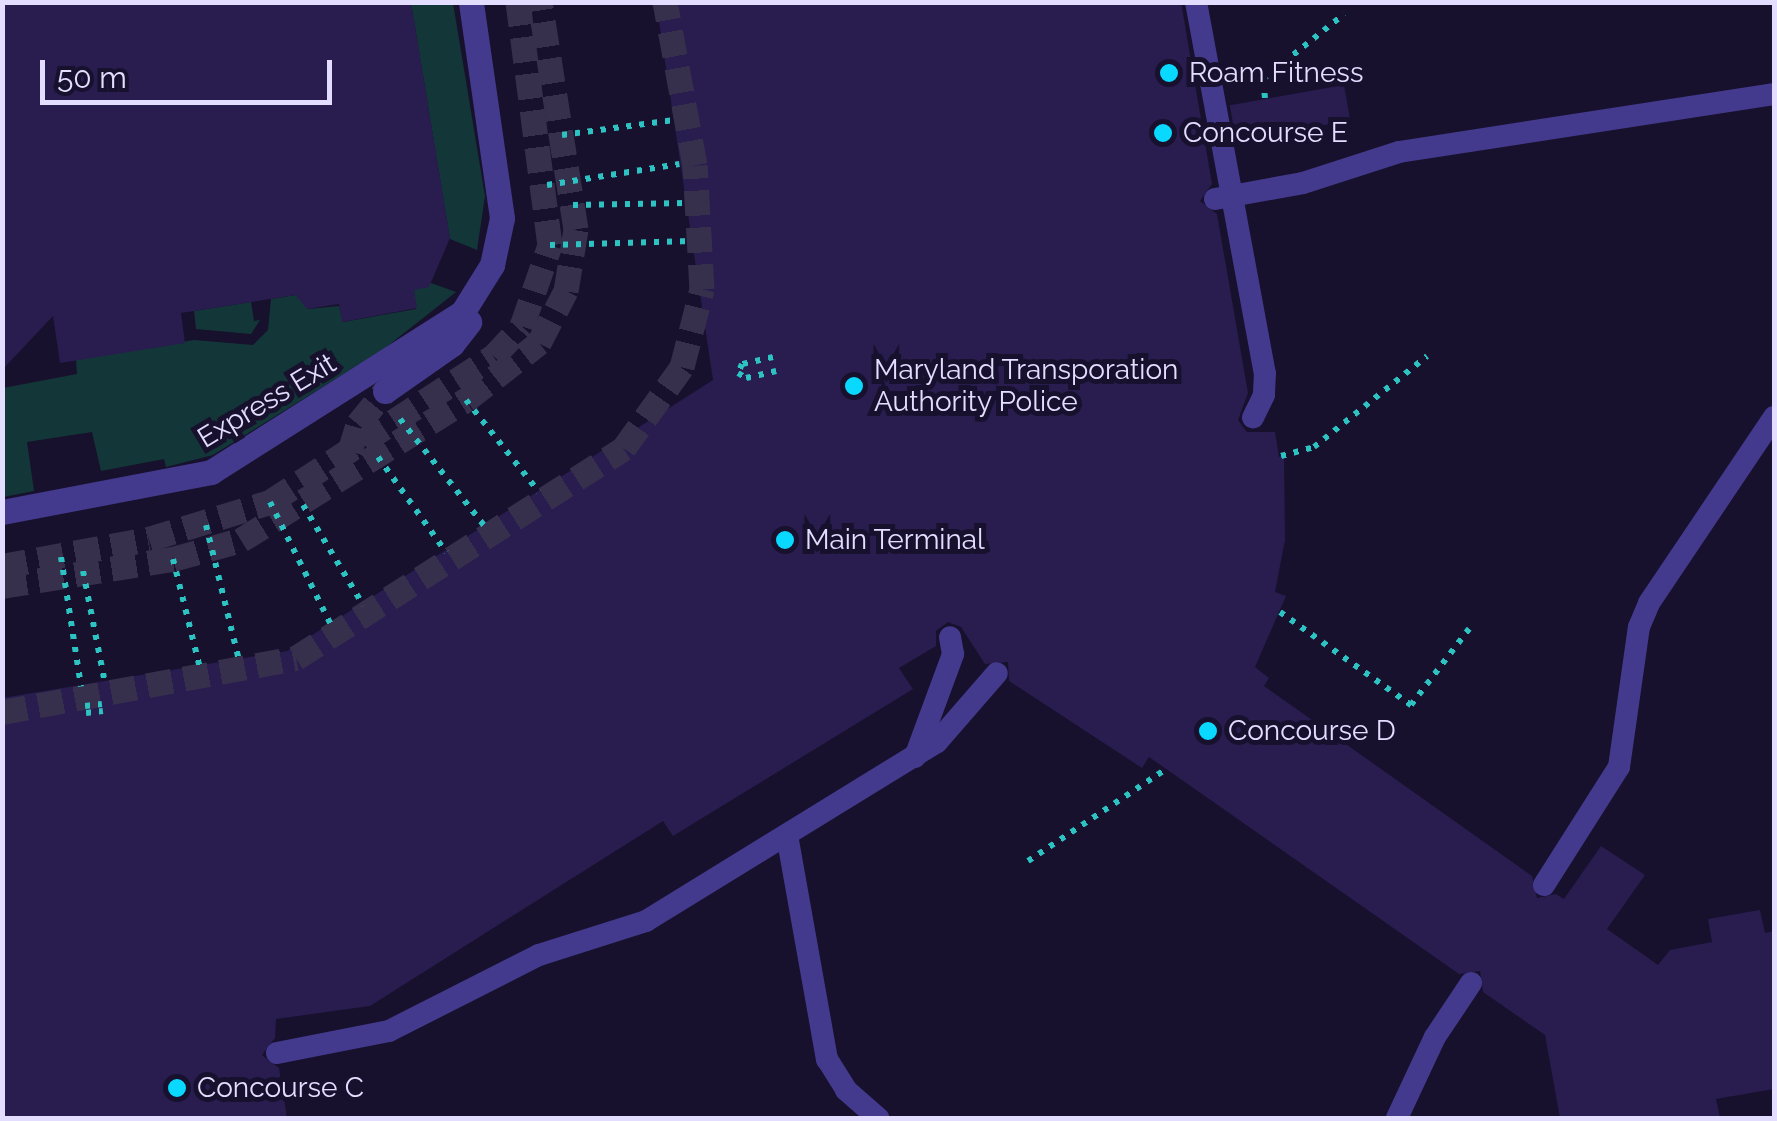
<!DOCTYPE html>
<html>
<head>
<meta charset="utf-8">
<style>
  body { margin:0 }
  #map { position:relative; width:1777px; height:1121px; overflow:hidden; background:#17112d; font-family:Raleway,sans-serif }
  div>[style] { position:absolute }
  .green>* { inset:0; background:#133738 }
  .building>* { inset:0; background:#291c4f; transform-origin:0 0 }
  .minor-tunnel>* { height:25px; margin-top:-12.5px; transform-origin:0; background:repeating-linear-gradient(90deg,#36304c 0 25px,transparent 0 37px) }
  .secondary-tunnel>* { height:25px; margin-top:-12.5px; transform-origin:0; background:repeating-linear-gradient(90deg,#36304c 0 25px,transparent 0 37px) }
  .path>* { height:6px; margin-top:-3px; transform-origin:0; background:repeating-linear-gradient(90deg,#2dc3c3 0 5px,transparent 0 13px) }
  .service>* { height:22px; margin:-11px; padding:0 11px; transform-origin:11px; border-radius:11px; background:#433a8e }
  .minor>* { height:25px; margin:-12.5px; padding:0 12.5px; transform-origin:12.5px; border-radius:12.5px; background:#433a8e }
  .dots>* { width:28px; height:28px; translate:-50% -50%; box-sizing:border-box; border:5px solid #17112d; border-radius:50% }
  span { translate:-50% -50%; white-space:nowrap; text-align:center; line-height:1.15; -webkit-text-stroke:10px #17112d; paint-order:stroke }
  .poi-label { font-size:28px; color:#e3ddff }
  .left { translate:0 -50%; text-align:left }
  .street-label { font-size:28px; color:#e3ddff }
  .frame { position:absolute; inset:0; border:5px solid #e3ddff; pointer-events:none }
  .scale { position:absolute; left:40px; top:60px; width:292px; height:45px; box-sizing:border-box; border:5px solid #e3ddff; border-top:0; padding-left:12px; font-size:30px; line-height:35px; white-space:nowrap; color:#e3ddff; -webkit-text-stroke:8px #17112d; paint-order:stroke }
</style>
</head>
<body>
<div id="map">
  <div class="green">
    <div style="clip-path:polygon(411px 3px,453px 3px,485px 196px,477px 250px,450px 239px)"></div>
    <div style="clip-path:polygon(431px 283px,456px 292px,385px 348px,213px 455px,166px 467px,164px 459px,101px 471px,92px 432px,27px 442px,34px 491px,3px 497px,3px 388px,77px 374px,76px 360px,194px 340px,253px 345px,268px 330px,271px 299px,296px 295px,308px 309px,339px 306px,343px 322px,416px 309px,414px 290px)"></div>
    <div style="clip-path:polygon(251px 302px,254px 321px,260px 320px,251px 334px,196px 329px,194px 311px)"></div>
  </div>
  <div class="building">
    <div style="clip-path:polygon(2px 2px,411px 2px,450px 238px,429px 287px,414px 290px,417px 308px,342px 322px,339px 304px,307px 309px,296px 295px,181px 313px,185px 343px,60px 363px,53px 316px,2px 370px)"></div>
    <div style="clip-path:polygon(656px 2px,1181px 2px,1212px 184px,1200px 201px,1217px 214px,1248px 393px,1238px 420px,1247px 432px,1275px 432px,1279px 457px,1284px 455px,1285px 540px,1275px 592px,1286px 596px,1255px 667px,1269px 678px,1264px 686px,1532px 876px,1537px 898px,1556px 894px,1564px 899px,1601px 846px,1645px 875px,1607px 929px,1658px 965px,1670px 950px,1712px 942px,1708px 919px,1760px 910px,1765px 933px,1774px 931px,1774px 1089px,1716px 1099px,1720px 1118px,1560px 1118px,1545px 1035px,1483px 992px,1480px 971px,1459px 974px,1149px 757px,1142px 768px,1009px 681px,1008px 662px,985px 664px,961px 627px,948px 622px,936px 631px,936px 646px,899px 668px,913px 689px,673px 836px,663px 821px,370px 1006px,276px 1019px,275px 1038px,262px 1055px,279px 1068px,287px 1118px,2px 1118px,2px 698px,287px 651px,713px 380px)"></div>
    <div style="left:1344px;top:85px;width:36px;height:116px;rotate:80deg"></div>
  </div>
  <div class="minor-tunnel">
    <div style="left:350px;top:451px;width:28px;rotate:-73deg"></div>
    <div style="left:358px;top:424px;width:43px;rotate:-50.7deg"></div>
    <div style="left:2px;top:712px;width:299px;rotate:-10.4deg"></div>
    <div style="left:296px;top:658px;width:389px;rotate:-32.6deg"></div>
    <div style="left:624px;top:448px;width:100px;rotate:-54.4deg"></div>
    <div style="left:682px;top:367px;width:81px;rotate:-75.6deg"></div>
    <div style="left:702px;top:289px;width:124px;rotate:-93.2deg"></div>
    <div style="left:695px;top:165px;width:166px;rotate:-100.4deg"></div>
  </div>
  <div class="secondary-tunnel">
    <div style="left:2px;top:566px;width:149px;rotate:-10.4deg"></div>
    <div style="left:149px;top:539px;width:127px;rotate:-17deg"></div>
    <div style="left:270px;top:502px;width:267px;rotate:-33.1deg"></div>
    <div style="left:494px;top:356px;width:41px;rotate:-47deg"></div>
    <div style="left:522px;top:326px;width:86px;rotate:-70.9deg"></div>
    <div style="left:550px;top:245px;width:245px;rotate:-97.5deg"></div>
    <div style="left:2px;top:586px;width:173px;rotate:-9deg"></div>
    <div style="left:173px;top:559px;width:71px;rotate:-15.6deg"></div>
    <div style="left:241px;top:540px;width:265px;rotate:-31.9deg"></div>
    <div style="left:466px;top:400px;width:93px;rotate:-38deg"></div>
    <div style="left:539px;top:343px;width:59px;rotate:-62.6deg"></div>
    <div style="left:566px;top:291px;width:63px;rotate:-80.8deg"></div>
    <div style="left:576px;top:229px;width:230px;rotate:-99deg"></div>
  </div>
  <div class="path">
    <div style="left:1265px;top:98px;width:19px;rotate:-96deg"></div>
    <div style="left:1263px;top:79px;width:104px;rotate:-38.7deg"></div>
    <div style="left:562px;top:135px;width:113px;rotate:-7.6deg"></div>
    <div style="left:547px;top:185px;width:134px;rotate:-9deg"></div>
    <div style="left:573px;top:205px;width:113px;rotate:-1deg"></div>
    <div style="left:550px;top:245px;width:142px;rotate:-1.6deg"></div>
    <div style="left:773px;top:357px;width:32px;rotate:167deg"></div>
    <div style="left:742px;top:364px;width:10px;rotate:114deg"></div>
    <div style="left:738px;top:373px;width:9px;rotate:32deg"></div>
    <div style="left:746px;top:378px;width:31px;rotate:-13deg"></div>
    <div style="left:466px;top:400px;width:117px;rotate:51.6deg"></div>
    <div style="left:400px;top:419px;width:139px;rotate:51.7deg"></div>
    <div style="left:1281px;top:456px;width:34px;rotate:-15deg"></div>
    <div style="left:1314px;top:447px;width:145px;rotate:-38.8deg"></div>
    <div style="left:378px;top:457px;width:117px;rotate:54.4deg"></div>
    <div style="left:270px;top:502px;width:137px;rotate:63.6deg"></div>
    <div style="left:303px;top:505px;width:117px;rotate:59deg"></div>
    <div style="left:206px;top:525px;width:139px;rotate:76.3deg"></div>
    <div style="left:61px;top:557px;width:131px;rotate:81.2deg"></div>
    <div style="left:173px;top:559px;width:112px;rotate:76.1deg"></div>
    <div style="left:83px;top:571px;width:114px;rotate:78.9deg"></div>
    <div style="left:1280px;top:612px;width:161px;rotate:35.4deg"></div>
    <div style="left:1411px;top:705px;width:96px;rotate:-52.7deg"></div>
    <div style="left:85px;top:706px;width:17px;rotate:-7deg"></div>
    <div style="left:86px;top:713px;width:17px;rotate:-7deg"></div>
    <div style="left:1028px;top:861px;width:166px;rotate:-33.7deg"></div>
  </div>
  <div class="service">
    <div style="left:1196px;top:2px;width:377px;rotate:79.5deg"></div>
    <div style="left:1265px;top:373px;width:22px;rotate:93deg"></div>
    <div style="left:1264px;top:395px;width:25px;rotate:116deg"></div>
    <div style="left:1215px;top:199px;width:89px;rotate:-10.3deg"></div>
    <div style="left:1303px;top:183px;width:101px;rotate:-17.9deg"></div>
    <div style="left:1399px;top:152px;width:379px;rotate:-8.8deg"></div>
    <div style="left:915px;top:757px;width:110px;rotate:-69.7deg"></div>
    <div style="left:953px;top:654px;width:17px;rotate:-100deg"></div>
    <div style="left:787px;top:835px;width:228px;rotate:79.9deg"></div>
    <div style="left:827px;top:1059px;width:36px;rotate:58deg"></div>
    <div style="left:846px;top:1090px;width:43px;rotate:41.2deg"></div>
    <div style="left:1544px;top:885px;width:140px;rotate:-57.6deg"></div>
    <div style="left:1619px;top:767px;width:141px;rotate:-81.9deg"></div>
    <div style="left:1639px;top:627px;width:26px;rotate:-67deg"></div>
    <div style="left:1649px;top:603px;width:224px;rotate:-56.1deg"></div>
    <div style="left:277px;top:1053px;width:114px;rotate:-11.1deg"></div>
    <div style="left:389px;top:1031px;width:168px;rotate:-26.9deg"></div>
    <div style="left:539px;top:955px;width:112px;rotate:-17.6deg"></div>
    <div style="left:646px;top:921px;width:342px;rotate:-31.6deg"></div>
    <div style="left:937px;top:742px;width:91px;rotate:-49deg"></div>
    <div style="left:1397px;top:1118px;width:89px;rotate:-64.9deg"></div>
    <div style="left:1435px;top:1037px;width:65px;rotate:-56.3deg"></div>
  </div>
  <div class="minor">
    <div style="left:385px;top:391px;width:82px;rotate:-35deg"></div>
    <div style="left:452px;top:344px;width:28px;rotate:-52deg"></div>
    <div style="left:2px;top:512px;width:213px;rotate:-10.8deg"></div>
    <div style="left:211px;top:472px;width:297px;rotate:-32.4deg"></div>
    <div style="left:462px;top:313px;width:57px;rotate:-58deg"></div>
    <div style="left:492px;top:265px;width:48px;rotate:-78deg"></div>
    <div style="left:502px;top:218px;width:218px;rotate:-98.2deg"></div>
  </div>
  <div class="dots">
    <div style="left:1169px;top:73px;background:#09d8ff"></div>
    <div style="left:1163px;top:133px;background:#09d8ff"></div>
    <div style="left:854px;top:386px;background:#09d8ff"></div>
    <div style="left:785px;top:540px;background:#09d8ff"></div>
    <div style="left:1208px;top:731px;background:#09d8ff"></div>
    <div style="left:177px;top:1088px;background:#09d8ff"></div>
  </div>
  <div class="poi-label">
    <span class="left" style="left:1189px;top:73px">Roam Fitness</span>
    <span class="left" style="left:1183px;top:133px">Concourse E</span>
    <span class="left" style="left:874px;top:386px">Maryland Transporation<br>Authority Police</span>
    <span class="left" style="left:805px;top:540px">Main Terminal</span>
    <span class="left" style="left:1228px;top:731px">Concourse D</span>
    <span class="left" style="left:197px;top:1088px">Concourse C</span>
  </div>
  <div class="street-label">
    <span style="left:267px;top:401px;rotate:-31deg">Express Exit</span>
  </div>
  <div class="frame"></div>
  <div class="scale">50 m</div>
</div>
</body>
</html>
